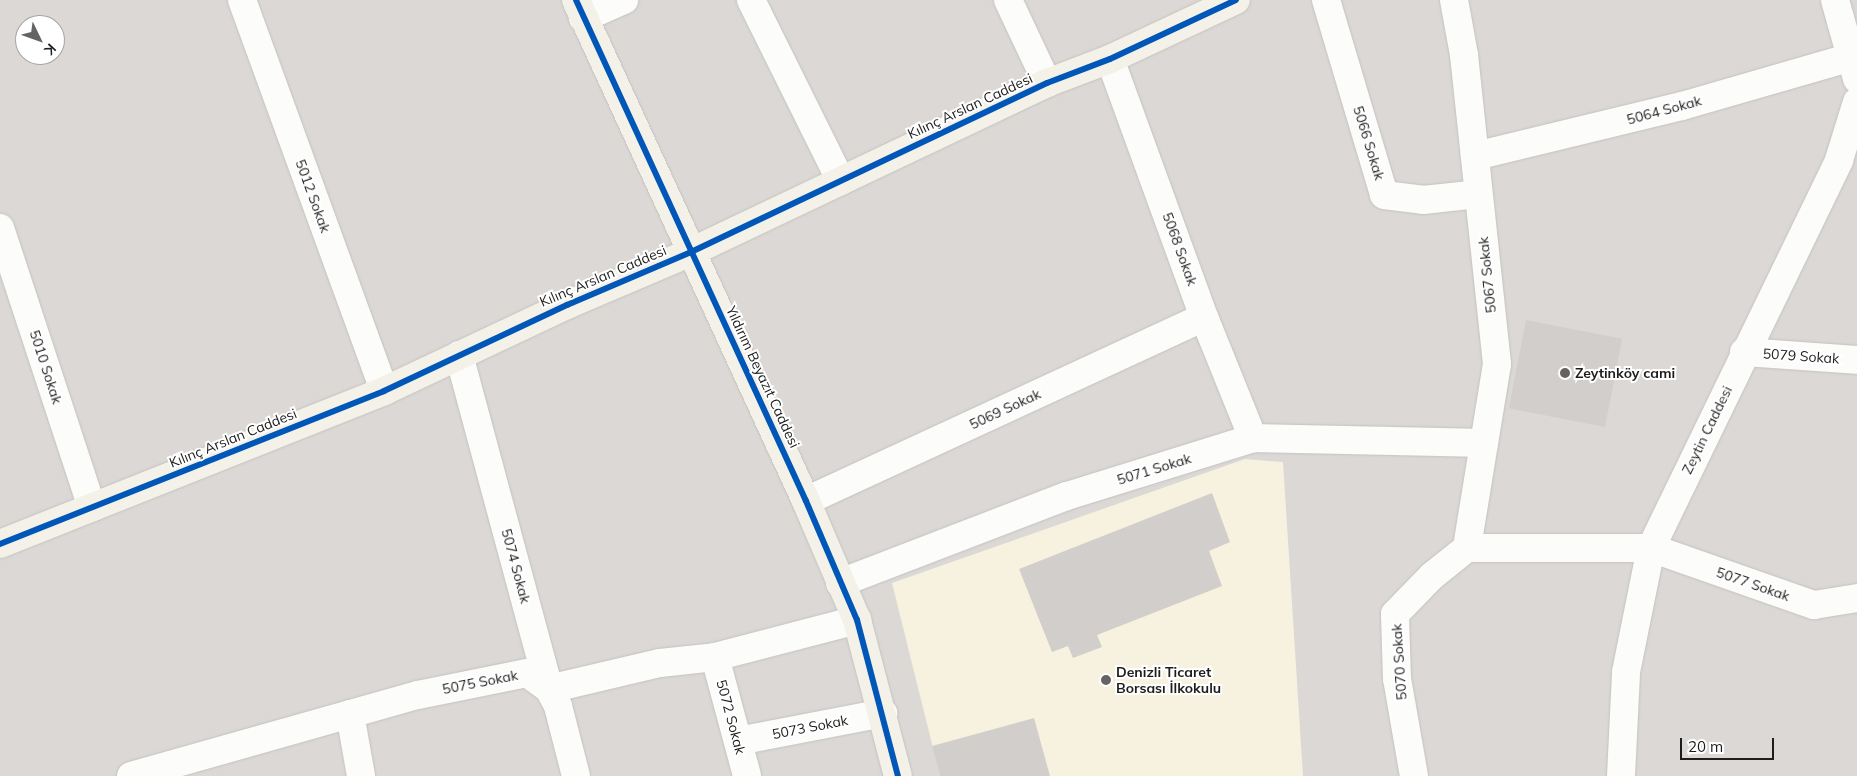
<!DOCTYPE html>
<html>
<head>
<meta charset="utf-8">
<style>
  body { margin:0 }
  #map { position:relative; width:1857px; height:776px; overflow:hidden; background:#ece8e4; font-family:Mulish,sans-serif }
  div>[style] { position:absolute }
  .residential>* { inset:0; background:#dbd8d6 }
  .education>* { inset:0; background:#f6f2df }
  .building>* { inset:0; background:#d2cecb; transform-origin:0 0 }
  .roads { filter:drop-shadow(0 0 1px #c4c3c1) drop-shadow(0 0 1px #c4c3c1) }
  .street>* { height:28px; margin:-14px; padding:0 14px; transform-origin:14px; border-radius:14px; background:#fcfcfb }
  .secondary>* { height:28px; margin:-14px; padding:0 14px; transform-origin:14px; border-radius:14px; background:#f4f2e8 }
  .cycleway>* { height:6px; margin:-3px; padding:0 3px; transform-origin:3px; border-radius:3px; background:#0057b8 }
  .dots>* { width:14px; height:14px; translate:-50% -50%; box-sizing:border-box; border:2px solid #fff; border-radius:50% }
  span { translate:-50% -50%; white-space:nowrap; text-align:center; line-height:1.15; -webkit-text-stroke:4px #fff; paint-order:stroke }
  .street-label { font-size:14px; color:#1d1d1d }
  .poi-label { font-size:14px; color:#1d1d1d; font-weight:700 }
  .left { translate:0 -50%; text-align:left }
  .north { position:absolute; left:15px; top:15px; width:50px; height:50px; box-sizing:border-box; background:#fff; border:1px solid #a5a5a5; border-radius:50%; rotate:132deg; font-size:14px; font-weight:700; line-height:20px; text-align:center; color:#1d1d1d }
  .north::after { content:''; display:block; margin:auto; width:18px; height:22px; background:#656463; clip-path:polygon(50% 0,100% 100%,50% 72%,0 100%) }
  .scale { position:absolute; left:1680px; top:738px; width:94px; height:22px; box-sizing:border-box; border:2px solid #1d1d1d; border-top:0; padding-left:6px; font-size:15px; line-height:18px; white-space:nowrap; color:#1d1d1d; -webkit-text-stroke:4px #fff; paint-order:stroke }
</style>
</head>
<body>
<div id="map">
  <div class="residential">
    <div style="clip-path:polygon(evenodd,0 0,1857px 0,1857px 776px,0 776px,0 0,25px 25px,55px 25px,55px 55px,25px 55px,25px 25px)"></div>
  </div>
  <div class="education">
    <div style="clip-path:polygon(1245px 459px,1283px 462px,1303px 776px,940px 776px,892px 583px)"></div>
  </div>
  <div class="building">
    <div style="left:1526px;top:320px;width:98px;height:90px;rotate:11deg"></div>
    <div style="clip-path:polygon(1212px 493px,1230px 542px,1209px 551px,1222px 586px,1097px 635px,1102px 647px,1073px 658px,1068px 646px,1052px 652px,1019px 569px)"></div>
    <div style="clip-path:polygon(1034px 718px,1050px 776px,940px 776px,932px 746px)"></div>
  </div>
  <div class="roads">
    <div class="street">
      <div style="left:242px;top:0;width:416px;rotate:70deg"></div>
      <div style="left:751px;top:0;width:202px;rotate:63.6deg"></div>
      <div style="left:1008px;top:0;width:92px;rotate:64.8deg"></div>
      <div style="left:1326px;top:0;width:203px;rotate:73.4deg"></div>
      <div style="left:1384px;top:195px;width:39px;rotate:7deg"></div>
      <div style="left:1423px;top:200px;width:55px;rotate:-6.2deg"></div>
      <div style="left:1454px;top:0;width:56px;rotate:79.7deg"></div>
      <div style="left:1464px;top:55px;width:311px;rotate:83.9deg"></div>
      <div style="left:1497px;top:364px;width:186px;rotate:99.3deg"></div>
      <div style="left:1835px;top:0;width:82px;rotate:74.4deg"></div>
      <div style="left:583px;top:18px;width:45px;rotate:-23.7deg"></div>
      <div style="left:1110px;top:59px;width:275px;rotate:70deg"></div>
      <div style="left:1204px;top:317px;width:131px;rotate:68deg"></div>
      <div style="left:1475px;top:156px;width:213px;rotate:-13.6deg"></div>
      <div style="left:1682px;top:106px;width:177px;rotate:-16.1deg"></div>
      <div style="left:0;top:228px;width:294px;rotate:71.8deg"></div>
      <div style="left:1744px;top:352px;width:113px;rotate:4deg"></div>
      <div style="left:459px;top:355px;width:346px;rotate:74.9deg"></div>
      <div style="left:549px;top:689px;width:19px;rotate:62deg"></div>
      <div style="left:558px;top:706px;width:72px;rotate:75.6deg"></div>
      <div style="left:806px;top:501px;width:438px;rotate:-24.8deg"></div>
      <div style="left:1467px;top:548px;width:184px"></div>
      <div style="left:1651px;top:548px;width:173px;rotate:19.3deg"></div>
      <div style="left:1814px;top:605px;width:44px;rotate:-9.2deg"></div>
      <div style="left:840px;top:583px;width:243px;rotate:-21deg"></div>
      <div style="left:1067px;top:496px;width:195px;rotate:-17.3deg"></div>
      <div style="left:1253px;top:438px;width:231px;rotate:1.2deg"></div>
      <div style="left:715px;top:657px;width:123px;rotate:74.9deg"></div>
      <div style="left:350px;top:714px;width:63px;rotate:79.9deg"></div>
      <div style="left:738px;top:741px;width:148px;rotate:-10.9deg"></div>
      <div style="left:131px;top:776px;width:298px;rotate:-15.8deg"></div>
      <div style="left:418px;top:695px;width:111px;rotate:-11.4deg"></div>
      <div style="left:527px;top:673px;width:27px;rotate:36deg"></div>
      <div style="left:549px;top:689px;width:114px;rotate:-13.2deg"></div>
      <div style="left:660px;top:663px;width:55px;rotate:-6.2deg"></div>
      <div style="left:715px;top:657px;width:147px;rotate:-14.6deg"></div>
      <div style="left:1414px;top:776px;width:98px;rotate:-99.9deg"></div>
      <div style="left:1397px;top:679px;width:65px;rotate:-91.8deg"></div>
      <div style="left:1395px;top:614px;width:53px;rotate:-45.8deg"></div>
      <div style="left:1432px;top:576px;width:45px;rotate:-38.7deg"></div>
      <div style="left:1621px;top:776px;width:104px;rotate:-87.2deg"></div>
      <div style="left:1626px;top:672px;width:126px;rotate:-78.6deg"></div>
      <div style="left:1651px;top:548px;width:431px;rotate:-64.1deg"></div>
      <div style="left:1839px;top:160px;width:61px;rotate:-72.8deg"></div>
    </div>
    <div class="secondary">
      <div style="left:576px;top:0;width:551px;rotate:65.34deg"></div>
      <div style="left:806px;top:501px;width:129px;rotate:66.8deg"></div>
      <div style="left:857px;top:620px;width:161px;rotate:75.3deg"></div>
      <div style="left:0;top:544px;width:413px;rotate:-21.7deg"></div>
      <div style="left:384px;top:391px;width:202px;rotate:-25.2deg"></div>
      <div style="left:567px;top:305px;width:135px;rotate:-23.1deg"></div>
      <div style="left:691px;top:252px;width:394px;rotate:-25.4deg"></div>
      <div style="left:1047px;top:83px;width:67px;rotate:-20.9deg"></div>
      <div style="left:1110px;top:59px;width:139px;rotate:-25.1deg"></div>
    </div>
  </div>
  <div class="cycleway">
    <div style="left:576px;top:0;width:551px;rotate:65.34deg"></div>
    <div style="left:806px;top:501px;width:129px;rotate:66.8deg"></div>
    <div style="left:857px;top:620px;width:161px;rotate:75.3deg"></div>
    <div style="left:0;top:544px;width:413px;rotate:-21.7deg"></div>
    <div style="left:384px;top:391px;width:202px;rotate:-25.2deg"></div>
    <div style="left:567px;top:305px;width:135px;rotate:-23.1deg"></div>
    <div style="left:691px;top:252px;width:394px;rotate:-25.4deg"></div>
    <div style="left:1047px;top:83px;width:67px;rotate:-20.9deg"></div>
    <div style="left:1110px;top:59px;width:139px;rotate:-25.1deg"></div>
  </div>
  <div class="dots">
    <div style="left:1565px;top:373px;background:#656463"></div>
    <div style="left:1106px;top:680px;background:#656463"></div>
  </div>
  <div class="street-label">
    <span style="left:970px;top:106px;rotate:-25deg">Kılınç Arslan Caddesi</span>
    <span style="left:1664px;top:110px;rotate:-15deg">5064 Sokak</span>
    <span style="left:1369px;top:143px;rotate:73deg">5066 Sokak</span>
    <span style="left:313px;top:196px;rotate:70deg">5012 Sokak</span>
    <span style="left:1180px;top:249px;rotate:70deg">5068 Sokak</span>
    <span style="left:1487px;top:275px;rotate:-96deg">5067 Sokak</span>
    <span style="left:603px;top:276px;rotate:-23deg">Kılınç Arslan Caddesi</span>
    <span style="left:1801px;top:356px;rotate:4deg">5079 Sokak</span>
    <span style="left:46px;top:367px;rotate:72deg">5010 Sokak</span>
    <span style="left:763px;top:377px;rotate:65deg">Yıldırım Beyazıt Caddesi</span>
    <span style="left:1005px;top:409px;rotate:-25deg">5069 Sokak</span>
    <span style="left:1707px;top:430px;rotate:-64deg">Zeytin Caddesi</span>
    <span style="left:233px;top:438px;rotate:-22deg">Kılınç Arslan Caddesi</span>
    <span style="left:1154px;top:469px;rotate:-17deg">5071 Sokak</span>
    <span style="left:516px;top:566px;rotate:75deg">5074 Sokak</span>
    <span style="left:1753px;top:584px;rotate:19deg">5077 Sokak</span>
    <span style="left:1399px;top:662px;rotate:-94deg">5070 Sokak</span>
    <span style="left:480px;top:682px;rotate:-11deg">5075 Sokak</span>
    <span style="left:731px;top:717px;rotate:75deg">5072 Sokak</span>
    <span style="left:810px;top:727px;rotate:-11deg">5073 Sokak</span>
  </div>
  <div class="poi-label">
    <span class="left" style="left:1575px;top:373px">Zeytinköy cami</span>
    <span class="left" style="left:1116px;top:680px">Denizli Ticaret<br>Borsası İlkokulu</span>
  </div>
  <div class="north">K</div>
  <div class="scale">20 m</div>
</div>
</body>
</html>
